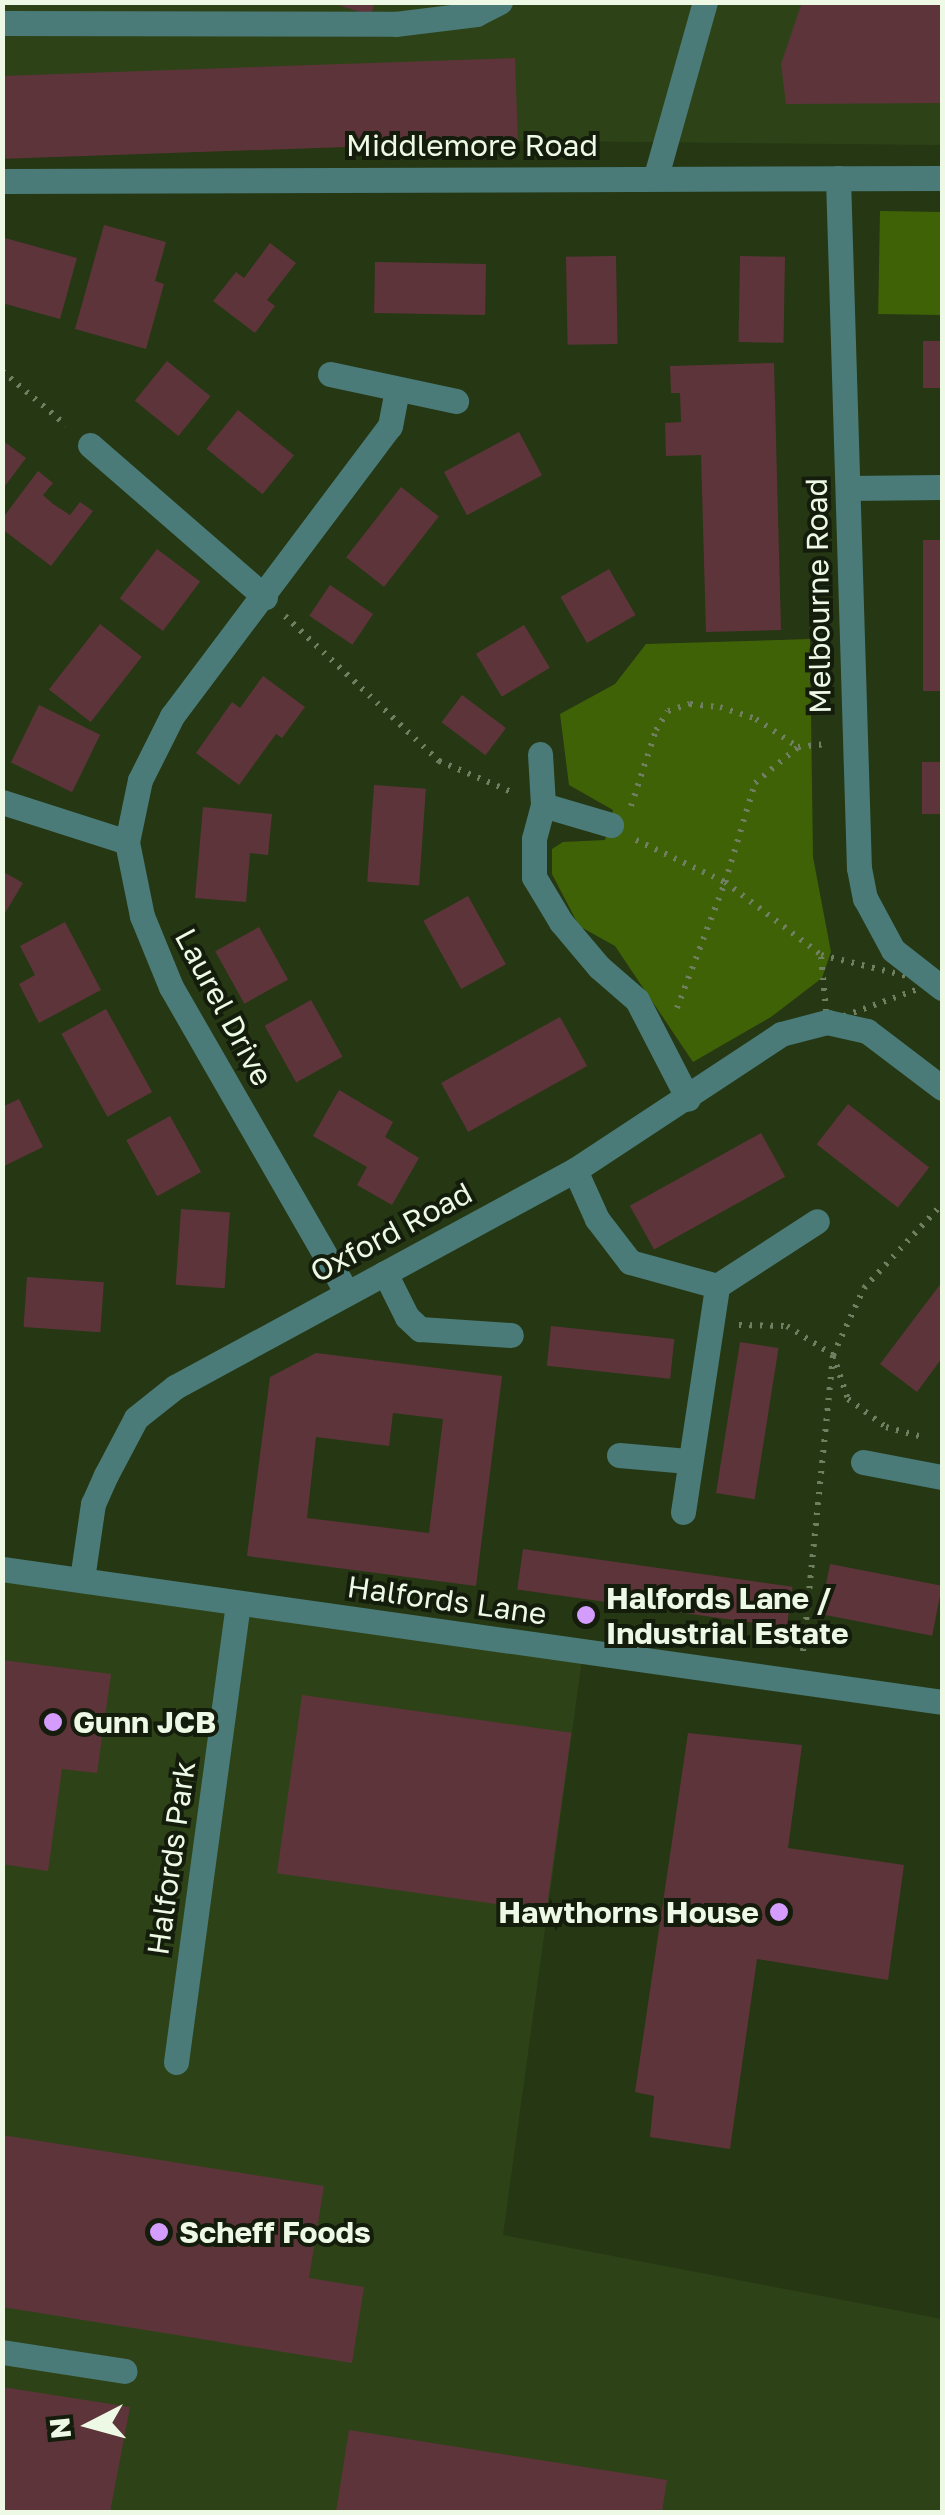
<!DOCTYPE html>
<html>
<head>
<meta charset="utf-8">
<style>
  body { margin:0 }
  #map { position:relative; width:945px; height:2515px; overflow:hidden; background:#263713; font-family:"Golos Text",sans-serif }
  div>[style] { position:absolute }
  .built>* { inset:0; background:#2e4217 }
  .green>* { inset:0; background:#3f6207; transform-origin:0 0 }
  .building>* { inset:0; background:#5e343b; transform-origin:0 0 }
  .path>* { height:6px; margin-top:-3px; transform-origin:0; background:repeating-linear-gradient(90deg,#707f61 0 2.5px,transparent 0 10.5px) }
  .minor>* { height:25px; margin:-12.5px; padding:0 12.5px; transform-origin:12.5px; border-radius:12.5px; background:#4a7b78 }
  .dots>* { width:28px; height:28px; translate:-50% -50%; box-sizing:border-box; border:5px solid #141c0c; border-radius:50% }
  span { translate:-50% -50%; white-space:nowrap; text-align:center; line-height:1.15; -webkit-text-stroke:8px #141c0c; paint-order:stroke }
  .street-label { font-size:30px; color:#edf9e4 }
  .poi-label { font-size:30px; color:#edf9e4; font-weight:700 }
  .left { translate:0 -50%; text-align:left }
  .right { translate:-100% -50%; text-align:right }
  .frame { position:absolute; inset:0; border:5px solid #edf9e4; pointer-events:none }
  .north { position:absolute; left:40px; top:2375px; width:100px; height:100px; -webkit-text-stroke:8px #141c0c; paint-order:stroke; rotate:264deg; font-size:28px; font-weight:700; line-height:40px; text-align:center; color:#edf9e4 }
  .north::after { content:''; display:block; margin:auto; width:35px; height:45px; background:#edf9e4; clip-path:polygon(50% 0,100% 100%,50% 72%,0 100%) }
</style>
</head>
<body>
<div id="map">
  <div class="built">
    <div style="clip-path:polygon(2px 3px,942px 3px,942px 145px,551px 141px,3px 148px)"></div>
    <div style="clip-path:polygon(3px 1569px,583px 1652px,503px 2235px,942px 2319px,942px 2512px,3px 2512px)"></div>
  </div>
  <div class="green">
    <div style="left:880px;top:211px;width:62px;height:103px;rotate:1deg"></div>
    <div style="clip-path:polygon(810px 639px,813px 857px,831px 952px,822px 978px,771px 1017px,693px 1062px,615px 946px,579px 926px,552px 874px,552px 849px,563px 842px,605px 840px,613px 810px,569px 785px,560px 714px,615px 684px,646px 644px)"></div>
  </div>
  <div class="building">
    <div style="clip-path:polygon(330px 2px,375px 2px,371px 16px)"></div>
    <div style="clip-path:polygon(802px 2px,942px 2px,942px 103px,786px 104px,781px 64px)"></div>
    <div style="left:515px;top:58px;width:83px;height:513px;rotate:88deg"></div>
    <div style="clip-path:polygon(104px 225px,166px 242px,155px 281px,164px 284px,146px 349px,75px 329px)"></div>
    <div style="clip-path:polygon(5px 238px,77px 258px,60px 319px,2px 303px)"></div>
    <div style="clip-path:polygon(270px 243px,296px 263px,267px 300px,275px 306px,255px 333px,213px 301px,236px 272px,244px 278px)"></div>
    <div style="left:616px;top:256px;width:88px;height:50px;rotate:89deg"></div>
    <div style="left:740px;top:256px;width:45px;height:86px;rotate:1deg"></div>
    <div style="left:375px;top:262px;width:111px;height:51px;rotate:1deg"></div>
    <div style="left:923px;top:341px;width:19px;height:47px"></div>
    <div style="left:167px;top:361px;width:56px;height:51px;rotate:39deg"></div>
    <div style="clip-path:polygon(774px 363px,781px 630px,706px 632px,701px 455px,666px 456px,665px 423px,681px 422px,680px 393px,671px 393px,670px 366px)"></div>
    <div style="left:238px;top:410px;width:72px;height:50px;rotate:39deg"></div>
    <div style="left:519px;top:432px;width:49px;height:85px;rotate:62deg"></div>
    <div style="clip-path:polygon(2px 440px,26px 458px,2px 490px)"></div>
    <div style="clip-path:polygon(38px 471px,53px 483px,43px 495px,53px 504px,70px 515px,80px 502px,93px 511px,51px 566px,2px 529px,2px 519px)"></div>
    <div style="left:401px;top:487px;width:48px;height:89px;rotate:38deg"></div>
    <div style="left:923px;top:540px;width:19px;height:151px"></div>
    <div style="left:157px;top:549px;width:54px;height:62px;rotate:37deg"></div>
    <div style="left:609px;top:569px;width:53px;height:56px;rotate:60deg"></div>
    <div style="left:330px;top:585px;width:52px;height:37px;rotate:34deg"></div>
    <div style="left:100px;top:624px;width:53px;height:83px;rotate:38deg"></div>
    <div style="left:524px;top:625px;width:50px;height:56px;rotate:59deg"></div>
    <div style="clip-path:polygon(263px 676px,305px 707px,282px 738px,276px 734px,239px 785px,196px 753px,232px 702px,240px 708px)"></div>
    <div style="left:462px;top:695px;width:55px;height:34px;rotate:37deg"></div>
    <div style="left:39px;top:705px;width:68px;height:64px;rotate:26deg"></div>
    <div style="left:922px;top:762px;width:20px;height:52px"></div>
    <div style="left:374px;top:785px;width:52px;height:97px;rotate:4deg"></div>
    <div style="clip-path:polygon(203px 807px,272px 814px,268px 855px,250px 853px,246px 902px,195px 898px)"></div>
    <div style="clip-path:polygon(2px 871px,23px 883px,2px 918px)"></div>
    <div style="left:468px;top:896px;width:78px;height:51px;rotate:61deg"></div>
    <div style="clip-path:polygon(65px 922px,101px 990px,39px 1023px,19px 984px,35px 975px,20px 946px)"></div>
    <div style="left:259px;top:927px;width:60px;height:50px;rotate:61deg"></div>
    <div style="left:311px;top:1000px;width:65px;height:53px;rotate:61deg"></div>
    <div style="left:106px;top:1009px;width:95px;height:51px;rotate:61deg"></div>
    <div style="left:560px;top:1017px;width:56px;height:136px;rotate:61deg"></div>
    <div style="clip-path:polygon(339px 1090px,393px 1122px,385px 1137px,419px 1158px,392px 1205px,357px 1185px,367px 1167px,313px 1136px)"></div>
    <div style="clip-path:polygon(19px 1099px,43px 1147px,2px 1167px,2px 1107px)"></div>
    <div style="left:848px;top:1104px;width:103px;height:51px;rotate:38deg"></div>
    <div style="left:170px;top:1116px;width:64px;height:50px;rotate:61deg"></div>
    <div style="left:761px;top:1133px;width:50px;height:150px;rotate:61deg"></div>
    <div style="left:181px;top:1209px;width:49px;height:76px;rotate:4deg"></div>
    <div style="left:27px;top:1277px;width:77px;height:50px;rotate:4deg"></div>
    <div style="clip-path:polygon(942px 1282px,942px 1358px,917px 1392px,880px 1364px)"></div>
    <div style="left:551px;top:1326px;width:124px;height:40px;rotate:6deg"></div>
    <div style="left:740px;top:1342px;width:39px;height:153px;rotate:9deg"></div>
    <div style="clip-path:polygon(evenodd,316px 1353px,502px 1376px,476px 1586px,247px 1556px,270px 1377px,316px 1353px,393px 1413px,443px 1419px,429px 1533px,307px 1518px,316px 1437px,389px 1446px,393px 1413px)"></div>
    <div style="left:523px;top:1549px;width:272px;height:41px;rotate:8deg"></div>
    <div style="left:830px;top:1564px;width:114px;height:51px;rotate:11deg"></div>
    <div style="clip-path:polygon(2px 1660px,111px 1674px,97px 1773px,62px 1769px,48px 1871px,2px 1864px)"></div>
    <div style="left:302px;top:1695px;width:272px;height:180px;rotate:8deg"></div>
    <div style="clip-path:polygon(688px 1733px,802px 1745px,788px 1848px,904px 1865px,888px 1980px,757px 1959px,730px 2149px,650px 2137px,654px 2096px,635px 2092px)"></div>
    <div style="clip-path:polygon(2px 2135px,324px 2186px,309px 2278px,364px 2287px,352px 2363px,2px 2307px)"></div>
    <div style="clip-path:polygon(2px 2387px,130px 2407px,110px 2512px,2px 2512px)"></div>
    <div style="clip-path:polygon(349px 2430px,667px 2480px,662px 2512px,336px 2512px)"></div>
  </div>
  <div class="path">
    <div style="left:2px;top:371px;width:84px;rotate:40.2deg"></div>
    <div style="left:285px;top:616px;width:212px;rotate:43.3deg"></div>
    <div style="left:439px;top:761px;width:82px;rotate:23.1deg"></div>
    <div style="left:631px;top:806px;width:80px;rotate:-71.8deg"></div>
    <div style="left:656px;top:730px;width:22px;rotate:-58deg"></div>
    <div style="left:668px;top:711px;width:23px;rotate:-18deg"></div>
    <div style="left:690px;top:704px;width:30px;rotate:6deg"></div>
    <div style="left:720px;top:707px;width:38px;rotate:18deg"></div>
    <div style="left:756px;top:719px;width:50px;rotate:33.7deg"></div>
    <div style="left:636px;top:840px;width:98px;rotate:25.3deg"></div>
    <div style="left:725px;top:882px;width:121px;rotate:37.2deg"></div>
    <div style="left:821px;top:955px;width:117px;rotate:13.8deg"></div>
    <div style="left:935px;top:983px;width:115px;rotate:160.1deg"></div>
    <div style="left:827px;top:1022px;width:67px;rotate:-95.1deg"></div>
    <div style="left:677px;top:1008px;width:135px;rotate:-69.1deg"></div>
    <div style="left:725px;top:882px;width:103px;rotate:-73.1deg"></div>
    <div style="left:755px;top:783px;width:56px;rotate:-39.9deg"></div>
    <div style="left:798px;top:747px;width:28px;rotate:-6deg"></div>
    <div style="left:739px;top:1325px;width:48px;rotate:1.2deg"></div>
    <div style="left:787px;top:1326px;width:54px;rotate:32.2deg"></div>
    <div style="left:833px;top:1355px;width:46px;rotate:71.2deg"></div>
    <div style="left:848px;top:1399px;width:47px;rotate:36.4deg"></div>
    <div style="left:886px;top:1427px;width:41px;rotate:15.4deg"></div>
    <div style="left:803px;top:1651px;width:298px;rotate:-84.2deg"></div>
    <div style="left:833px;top:1355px;width:74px;rotate:-65.2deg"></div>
    <div style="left:864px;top:1288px;width:115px;rotate:-47.1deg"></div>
  </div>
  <div class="minor">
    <div style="left:2px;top:23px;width:393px;rotate:0.1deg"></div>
    <div style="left:395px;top:24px;width:82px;rotate:-7deg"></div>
    <div style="left:476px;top:14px;width:27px;rotate:-27deg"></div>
    <div style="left:656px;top:176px;width:181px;rotate:-74.3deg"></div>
    <div style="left:838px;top:178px;width:690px;rotate:88.26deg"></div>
    <div style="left:859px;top:868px;width:31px;rotate:79deg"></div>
    <div style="left:865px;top:898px;width:59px;rotate:61.7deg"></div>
    <div style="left:893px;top:950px;width:62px;rotate:37.8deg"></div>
    <div style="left:2px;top:181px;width:940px;rotate:-0.18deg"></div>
    <div style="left:330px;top:374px;width:129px;rotate:12.1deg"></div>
    <div style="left:90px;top:445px;width:232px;rotate:41deg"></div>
    <div style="left:848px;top:488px;width:94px;rotate:-0.6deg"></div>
    <div style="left:540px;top:754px;width:51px;rotate:86.6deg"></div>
    <div style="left:543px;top:805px;width:35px;rotate:105deg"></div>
    <div style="left:534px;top:839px;width:38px;rotate:90deg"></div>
    <div style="left:534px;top:877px;width:52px;rotate:59deg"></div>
    <div style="left:561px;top:922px;width:59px;rotate:49.8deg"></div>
    <div style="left:599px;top:967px;width:50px;rotate:41deg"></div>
    <div style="left:637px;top:1000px;width:111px;rotate:62.7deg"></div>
    <div style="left:2px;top:802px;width:131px;rotate:17.7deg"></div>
    <div style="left:543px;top:805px;width:71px;rotate:16.4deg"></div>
    <div style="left:575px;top:1170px;width:54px;rotate:65.8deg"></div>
    <div style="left:597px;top:1219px;width:54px;rotate:52.5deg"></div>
    <div style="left:630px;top:1262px;width:90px;rotate:15.4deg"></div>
    <div style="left:717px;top:1286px;width:119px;rotate:-33deg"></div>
    <div style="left:385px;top:1273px;width:49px;rotate:63.4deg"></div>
    <div style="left:407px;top:1317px;width:18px;rotate:43deg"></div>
    <div style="left:420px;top:1329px;width:91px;rotate:3.8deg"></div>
    <div style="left:347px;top:1293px;width:353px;rotate:-119.9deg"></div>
    <div style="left:171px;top:987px;width:77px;rotate:-112.2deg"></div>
    <div style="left:142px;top:916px;width:76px;rotate:-101.5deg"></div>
    <div style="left:127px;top:842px;width:63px;rotate:-78.2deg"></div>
    <div style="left:140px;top:780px;width:72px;rotate:-63.4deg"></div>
    <div style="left:172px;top:716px;width:363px;rotate:-53.1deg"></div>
    <div style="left:390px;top:426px;width:38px;rotate:-79deg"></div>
    <div style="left:619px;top:1455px;width:69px;rotate:5deg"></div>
    <div style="left:863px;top:1462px;width:80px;rotate:10.8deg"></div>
    <div style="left:683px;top:1512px;width:229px;rotate:-81.4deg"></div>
    <div style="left:2px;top:1569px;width:949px;rotate:8.05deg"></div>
    <div style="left:82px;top:1579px;width:76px;rotate:-81.7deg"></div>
    <div style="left:93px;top:1504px;width:32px;rotate:-66deg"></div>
    <div style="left:106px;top:1475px;width:64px;rotate:-62.2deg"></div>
    <div style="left:136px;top:1418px;width:50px;rotate:-38.5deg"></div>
    <div style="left:175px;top:1387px;width:455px;rotate:-28.5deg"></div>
    <div style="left:575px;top:1170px;width:247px;rotate:-33.4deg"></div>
    <div style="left:781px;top:1034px;width:48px;rotate:-14.6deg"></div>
    <div style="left:827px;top:1022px;width:41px;rotate:12.7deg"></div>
    <div style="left:867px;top:1031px;width:94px;rotate:37.2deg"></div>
    <div style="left:176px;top:2062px;width:462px;rotate:-82.3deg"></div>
    <div style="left:2px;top:2352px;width:124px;rotate:8.8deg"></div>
  </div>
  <div class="dots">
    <div style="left:586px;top:1615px;background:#d49cfc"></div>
    <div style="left:53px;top:1722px;background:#d49cfc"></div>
    <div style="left:779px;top:1912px;background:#d49cfc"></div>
    <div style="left:159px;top:2232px;background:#d49cfc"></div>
  </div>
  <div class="street-label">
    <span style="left:472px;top:145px">Middlemore Road</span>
    <span style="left:818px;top:596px;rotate:-91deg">Melbourne Road</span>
    <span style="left:224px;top:1007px;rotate:62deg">Laurel Drive</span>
    <span style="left:391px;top:1232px;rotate:-28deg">Oxford Road</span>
    <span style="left:447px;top:1600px;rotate:8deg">Halfords Lane</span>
    <span style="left:171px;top:1858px;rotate:-82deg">Halfords Park</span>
  </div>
  <div class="poi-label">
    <span class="left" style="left:606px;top:1615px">Halfords Lane /<br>Industrial Estate</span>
    <span class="left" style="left:73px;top:1722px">Gunn JCB</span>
    <span class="right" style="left:759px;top:1912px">Hawthorns House</span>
    <span class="left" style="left:179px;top:2232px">Scheff Foods</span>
  </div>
  <div class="frame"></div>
  <div class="north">N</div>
</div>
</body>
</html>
